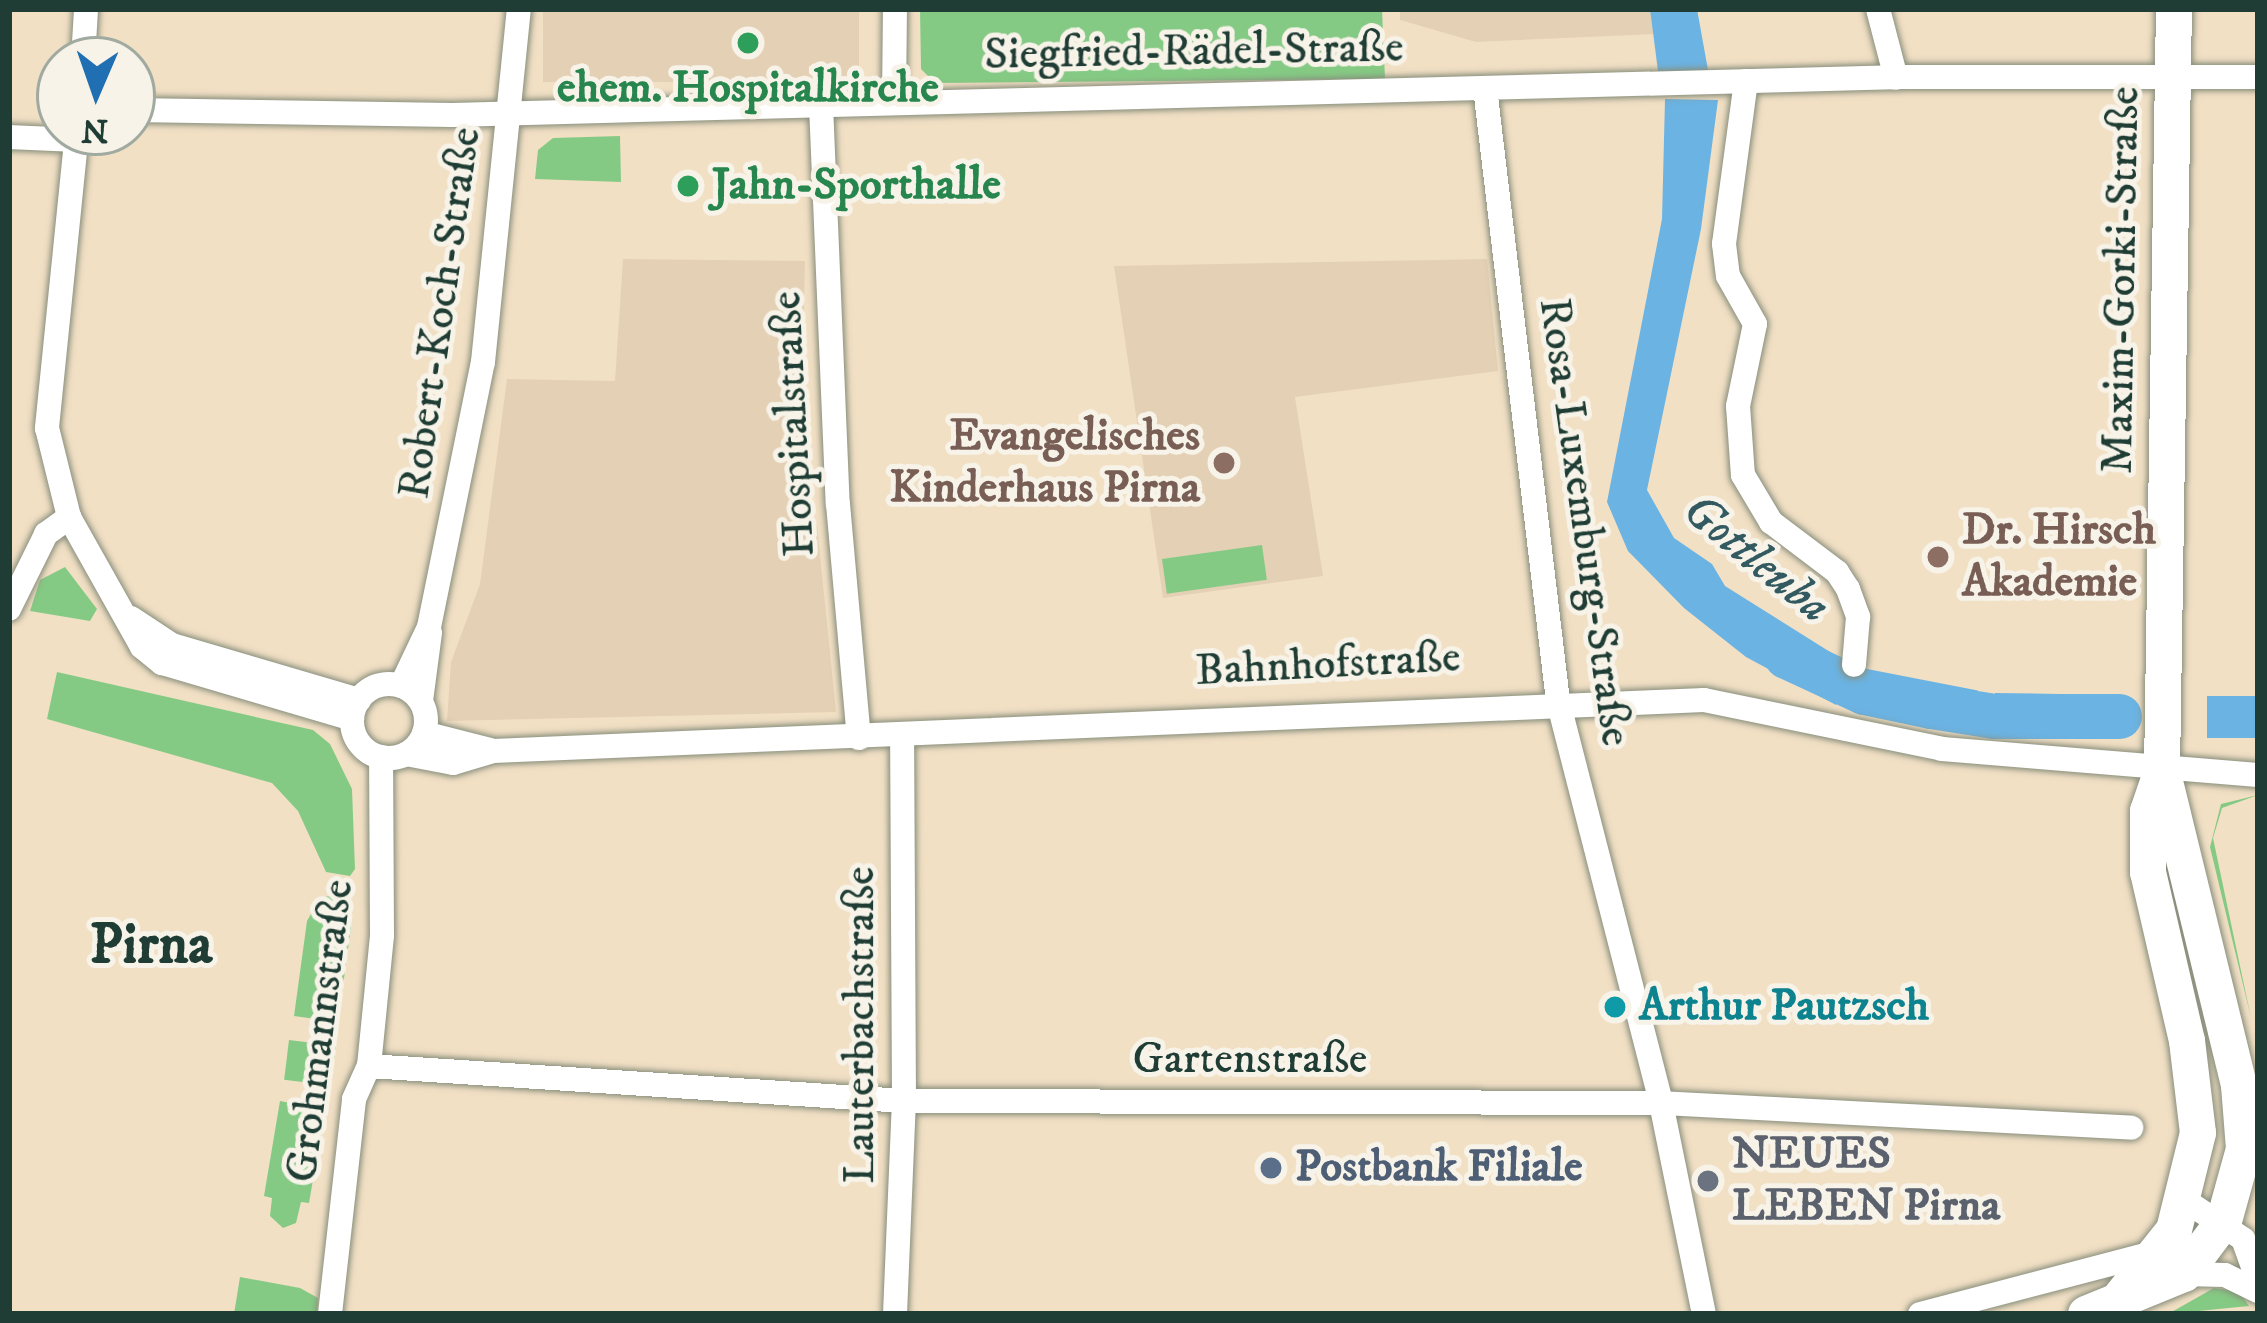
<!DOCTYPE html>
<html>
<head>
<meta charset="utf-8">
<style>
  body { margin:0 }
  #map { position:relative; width:2267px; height:1323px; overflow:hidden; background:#f2e0c5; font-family:"IM FELL DW Pica",serif }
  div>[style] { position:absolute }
  .built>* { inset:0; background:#e4d1b5; transform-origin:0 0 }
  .green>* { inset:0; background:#85ca84; transform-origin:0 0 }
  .water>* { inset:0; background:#6bb3e3; transform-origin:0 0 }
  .river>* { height:45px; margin:-22.5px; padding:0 22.5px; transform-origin:22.5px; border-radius:22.5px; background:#6bb3e3 }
  .roads { filter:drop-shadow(0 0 3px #888e7c) drop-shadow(0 0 3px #888e7c) }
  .street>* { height:24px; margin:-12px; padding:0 12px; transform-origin:12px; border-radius:12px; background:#fff }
  .street>.ring { margin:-12px; padding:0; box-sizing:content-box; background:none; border:24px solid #fff; border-radius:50% }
  .secondary>* { height:36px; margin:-18px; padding:0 18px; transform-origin:18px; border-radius:18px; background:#fff }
  .dots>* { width:33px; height:33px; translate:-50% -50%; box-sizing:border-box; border:6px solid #f7f3e8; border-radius:50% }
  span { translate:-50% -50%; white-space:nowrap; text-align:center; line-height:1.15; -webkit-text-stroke:10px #f7f3e8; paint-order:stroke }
  .street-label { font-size:45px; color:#1f3d34 }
  .leisure-label { font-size:45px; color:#27864d; font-weight:700 }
  .left { translate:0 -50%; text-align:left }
  .education-label { font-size:45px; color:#785e54; font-weight:700 }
  .right { translate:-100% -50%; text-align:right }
  .culture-label { font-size:45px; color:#0d838f; font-weight:700 }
  .worship-label { font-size:45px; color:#5b616d; font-weight:700 }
  .service-label { font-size:45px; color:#4e5e75; font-weight:700 }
  .water-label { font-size:48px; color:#325a60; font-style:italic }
  .district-label { font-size:57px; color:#1f3d34; font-weight:700 }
  .frame { position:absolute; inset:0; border:12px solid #1f3d34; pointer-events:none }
  .north { position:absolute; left:36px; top:36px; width:120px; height:120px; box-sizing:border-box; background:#f7f3e8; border:3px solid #a1aaa0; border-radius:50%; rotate:182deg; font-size:33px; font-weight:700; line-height:48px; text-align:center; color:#1f3d34 }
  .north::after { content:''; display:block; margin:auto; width:42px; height:54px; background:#1f6fb2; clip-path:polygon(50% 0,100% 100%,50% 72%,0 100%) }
</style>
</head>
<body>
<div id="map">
  <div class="built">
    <div style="left:543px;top:9px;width:316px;height:73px"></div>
    <div style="clip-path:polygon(1400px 9px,1650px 9px,1655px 34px,1476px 42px,1400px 20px)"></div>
    <div style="clip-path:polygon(623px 259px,805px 261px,800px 523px,793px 526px,797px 533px,817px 525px,836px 712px,447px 721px,451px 662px,480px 584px,507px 379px,615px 381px)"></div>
    <div style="clip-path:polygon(1487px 259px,1498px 371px,1295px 397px,1323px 576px,1163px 598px,1114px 266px)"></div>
  </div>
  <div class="green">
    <div style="clip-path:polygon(920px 9px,1382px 9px,1385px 79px,935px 83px,921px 69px)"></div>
    <div style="clip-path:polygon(620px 136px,621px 182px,535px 179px,538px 150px,553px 138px)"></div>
    <div style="left:1262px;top:545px;width:35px;height:101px;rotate:82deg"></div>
    <div style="clip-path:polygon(65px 567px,97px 609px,90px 621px,30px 611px,40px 580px)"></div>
    <div style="clip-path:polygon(57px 672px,313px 730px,330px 744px,352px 789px,355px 869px,350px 876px,326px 872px,298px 811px,272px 783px,47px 719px)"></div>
    <div style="clip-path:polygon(2258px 795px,2222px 808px,2213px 838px,2251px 1018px,2210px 847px,2221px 804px)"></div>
    <div style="clip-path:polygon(335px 895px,351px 927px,338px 1022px,294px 1016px,307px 921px,320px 898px)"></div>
    <div style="left:289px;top:1040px;width:47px;height:40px;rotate:7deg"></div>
    <div style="clip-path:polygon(280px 1101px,325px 1110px,309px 1203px,301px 1202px,296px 1223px,283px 1228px,270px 1216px,272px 1198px,264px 1196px)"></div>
    <div style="clip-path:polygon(240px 1277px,300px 1288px,318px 1298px,317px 1314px,234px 1314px)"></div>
    <div style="clip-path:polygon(2214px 1288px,2239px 1292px,2249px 1306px,2168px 1314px)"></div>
  </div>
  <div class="water">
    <div style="clip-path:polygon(1650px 9px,1697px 9px,1708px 70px,1658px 71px)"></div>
    <div style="clip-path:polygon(1665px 99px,1718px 100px,1701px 229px,1647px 490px,1674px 538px,1712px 564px,1725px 586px,1846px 662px,1836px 705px,1746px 657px,1684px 608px,1628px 551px,1607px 502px,1662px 219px)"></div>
    <div style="left:1862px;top:668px;width:118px;height:44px;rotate:11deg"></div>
    <div style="clip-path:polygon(1995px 693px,2120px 695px,2119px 731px,1988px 737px)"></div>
    <div style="left:2258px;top:696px;width:42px;height:51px;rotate:90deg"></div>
  </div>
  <div class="river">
    <div style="left:1786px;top:656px;width:86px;rotate:24.8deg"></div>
    <div style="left:1864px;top:692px;width:68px;rotate:11.8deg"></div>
    <div style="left:1931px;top:706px;width:64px;rotate:9deg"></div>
    <div style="left:1994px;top:716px;width:125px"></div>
  </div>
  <div class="roads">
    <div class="street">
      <div style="left:1878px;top:9px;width:71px;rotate:75.4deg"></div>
      <div style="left:83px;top:60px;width:51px;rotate:-86.6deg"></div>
      <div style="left:1746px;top:81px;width:164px;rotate:97.7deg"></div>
      <div style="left:1724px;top:244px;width:32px;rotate:83deg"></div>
      <div style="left:1728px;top:276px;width:55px;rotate:60.6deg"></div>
      <div style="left:1755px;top:324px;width:84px;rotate:101.7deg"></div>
      <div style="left:1738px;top:406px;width:69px;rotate:85.9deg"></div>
      <div style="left:1743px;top:475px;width:55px;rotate:59.2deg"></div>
      <div style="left:1771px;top:522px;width:83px;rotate:37.1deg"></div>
      <div style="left:1837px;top:572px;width:20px;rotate:57deg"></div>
      <div style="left:1848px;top:589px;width:30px;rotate:70deg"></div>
      <div style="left:1858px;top:617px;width:48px;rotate:94.8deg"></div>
      <div style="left:1485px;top:88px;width:617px;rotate:83.21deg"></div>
      <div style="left:1558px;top:701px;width:415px;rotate:75.6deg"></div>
      <div style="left:1661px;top:1103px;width:215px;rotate:78.5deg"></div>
      <div style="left:894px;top:100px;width:91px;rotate:-89.4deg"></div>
      <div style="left:821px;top:105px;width:399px;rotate:87.6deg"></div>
      <div style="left:838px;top:504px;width:235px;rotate:84.9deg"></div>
      <div style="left:132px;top:110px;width:320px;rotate:0.9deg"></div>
      <div style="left:452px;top:115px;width:1451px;rotate:-1.5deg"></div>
      <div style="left:1903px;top:77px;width:355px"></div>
      <div style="left:77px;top:132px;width:298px;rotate:95.8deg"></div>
      <div style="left:47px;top:428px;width:92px;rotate:76.1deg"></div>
      <div style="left:69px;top:517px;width:149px;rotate:60.7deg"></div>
      <div style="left:142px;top:647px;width:26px;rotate:39deg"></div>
      <div style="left:162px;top:663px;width:198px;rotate:16.4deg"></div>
      <div style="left:9px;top:137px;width:67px;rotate:2.6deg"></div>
      <div style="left:9px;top:609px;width:84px;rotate:-63.7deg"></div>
      <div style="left:46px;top:534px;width:29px;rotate:-36deg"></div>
      <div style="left:131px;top:618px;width:49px;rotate:33.4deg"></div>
      <div style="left:172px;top:645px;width:195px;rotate:16.4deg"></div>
      <div class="ring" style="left:352px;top:684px;width:50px;height:50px"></div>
      <div style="left:401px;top:686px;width:65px;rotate:-64.6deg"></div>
      <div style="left:429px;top:627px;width:270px;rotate:-78.5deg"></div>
      <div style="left:483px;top:362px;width:355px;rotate:-84.2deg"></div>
      <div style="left:421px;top:701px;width:69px;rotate:-82.5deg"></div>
      <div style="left:424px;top:733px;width:68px;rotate:14.4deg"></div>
      <div style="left:406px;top:754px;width:48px;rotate:10.8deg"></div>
      <div style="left:453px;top:763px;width:42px;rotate:-16.7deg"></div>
      <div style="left:493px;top:751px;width:1212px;rotate:-2.41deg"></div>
      <div style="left:1704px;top:700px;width:243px;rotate:11.6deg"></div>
      <div style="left:1942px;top:749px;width:317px;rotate:4.7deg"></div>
      <div style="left:369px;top:1066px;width:536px;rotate:3.74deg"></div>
      <div style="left:904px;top:1101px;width:757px;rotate:0.15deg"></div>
      <div style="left:1661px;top:1103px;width:471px;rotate:3deg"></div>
      <div style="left:369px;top:1066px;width:132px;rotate:-84.3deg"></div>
      <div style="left:382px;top:935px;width:178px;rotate:-90.3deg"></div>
      <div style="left:2186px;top:1201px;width:69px;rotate:33.7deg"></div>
      <div style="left:2243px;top:1239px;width:45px;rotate:70.3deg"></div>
      <div style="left:2184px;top:1274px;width:41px;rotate:1.4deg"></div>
      <div style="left:2225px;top:1275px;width:37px;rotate:26deg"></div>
      <div style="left:330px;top:1314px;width:216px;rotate:-83.6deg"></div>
      <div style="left:354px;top:1099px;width:36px;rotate:-66deg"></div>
      <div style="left:895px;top:1314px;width:213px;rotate:-87.6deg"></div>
      <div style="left:904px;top:1101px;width:365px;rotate:-90.3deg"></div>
      <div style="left:1920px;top:1314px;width:244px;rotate:-14.7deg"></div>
    </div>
    <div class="secondary">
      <div style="left:2119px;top:1299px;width:88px;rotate:-51.4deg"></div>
      <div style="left:2174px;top:1230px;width:100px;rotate:-76.1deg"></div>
      <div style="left:2198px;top:1133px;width:93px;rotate:-96.8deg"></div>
      <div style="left:2187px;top:1041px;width:173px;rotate:-103deg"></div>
      <div style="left:2148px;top:872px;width:61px;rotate:-90deg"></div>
      <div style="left:2148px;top:811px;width:43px;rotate:-71.1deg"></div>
      <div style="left:2086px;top:1314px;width:106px;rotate:-22.2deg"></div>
      <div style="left:2184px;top:1274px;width:66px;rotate:-53deg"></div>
      <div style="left:2224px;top:1221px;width:75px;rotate:-74.5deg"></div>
      <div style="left:2244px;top:1149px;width:64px;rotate:-94.5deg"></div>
      <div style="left:2239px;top:1085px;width:324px;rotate:-103.7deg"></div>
      <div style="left:2162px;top:770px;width:761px;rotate:-89.1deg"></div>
    </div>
  </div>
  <div class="dots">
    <div style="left:748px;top:43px;background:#2e9e5b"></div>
    <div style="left:688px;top:186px;background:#2e9e5b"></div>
    <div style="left:1224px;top:463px;background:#8d6e63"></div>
    <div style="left:1938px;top:557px;background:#8d6e63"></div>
    <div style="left:1615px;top:1007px;background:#0f9aa8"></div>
    <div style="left:1271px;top:1168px;background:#5c6f8a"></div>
    <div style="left:1708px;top:1181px;background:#6b7280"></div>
  </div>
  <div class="street-label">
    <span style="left:1194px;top:52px;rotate:-1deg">Siegfried-Rädel-Straße</span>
    <span style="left:2122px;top:280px;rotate:-89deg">Maxim-Gorki-Straße</span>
    <span style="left:441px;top:313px;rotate:-82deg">Robert-Koch-Straße</span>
    <span style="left:794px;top:424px;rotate:-93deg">Hospitalstraße</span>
    <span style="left:1584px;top:522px;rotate:82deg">Rosa-Luxemburg-Straße</span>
    <span style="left:1328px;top:665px;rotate:-3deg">Bahnhofstraße</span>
    <span style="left:861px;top:1025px;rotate:-90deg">Lauterbachstraße</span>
    <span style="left:321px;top:1031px;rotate:-83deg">Grohmannstraße</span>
    <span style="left:1250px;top:1060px">Gartenstraße</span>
  </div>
  <div class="leisure-label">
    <span style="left:748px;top:89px">ehem. Hospitalkirche</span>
    <span class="left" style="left:712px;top:186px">Jahn-Sporthalle</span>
  </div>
  <div class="education-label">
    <span class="right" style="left:1200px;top:463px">Evangelisches<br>Kinderhaus Pirna</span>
    <span class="left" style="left:1962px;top:557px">Dr. Hirsch<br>Akademie</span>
  </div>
  <div class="culture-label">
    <span class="left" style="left:1639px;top:1007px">Arthur Pautzsch</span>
  </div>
  <div class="worship-label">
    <span class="left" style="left:1732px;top:1181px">NEUES<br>LEBEN Pirna</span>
  </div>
  <div class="service-label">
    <span class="left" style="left:1295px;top:1168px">Postbank Filiale</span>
  </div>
  <div class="water-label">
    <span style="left:1756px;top:559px;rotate:39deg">Gottleuba</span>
  </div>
  <div class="district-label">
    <span style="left:151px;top:946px">Pirna</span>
  </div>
  <div class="frame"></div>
  <div class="north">N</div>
</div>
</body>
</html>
